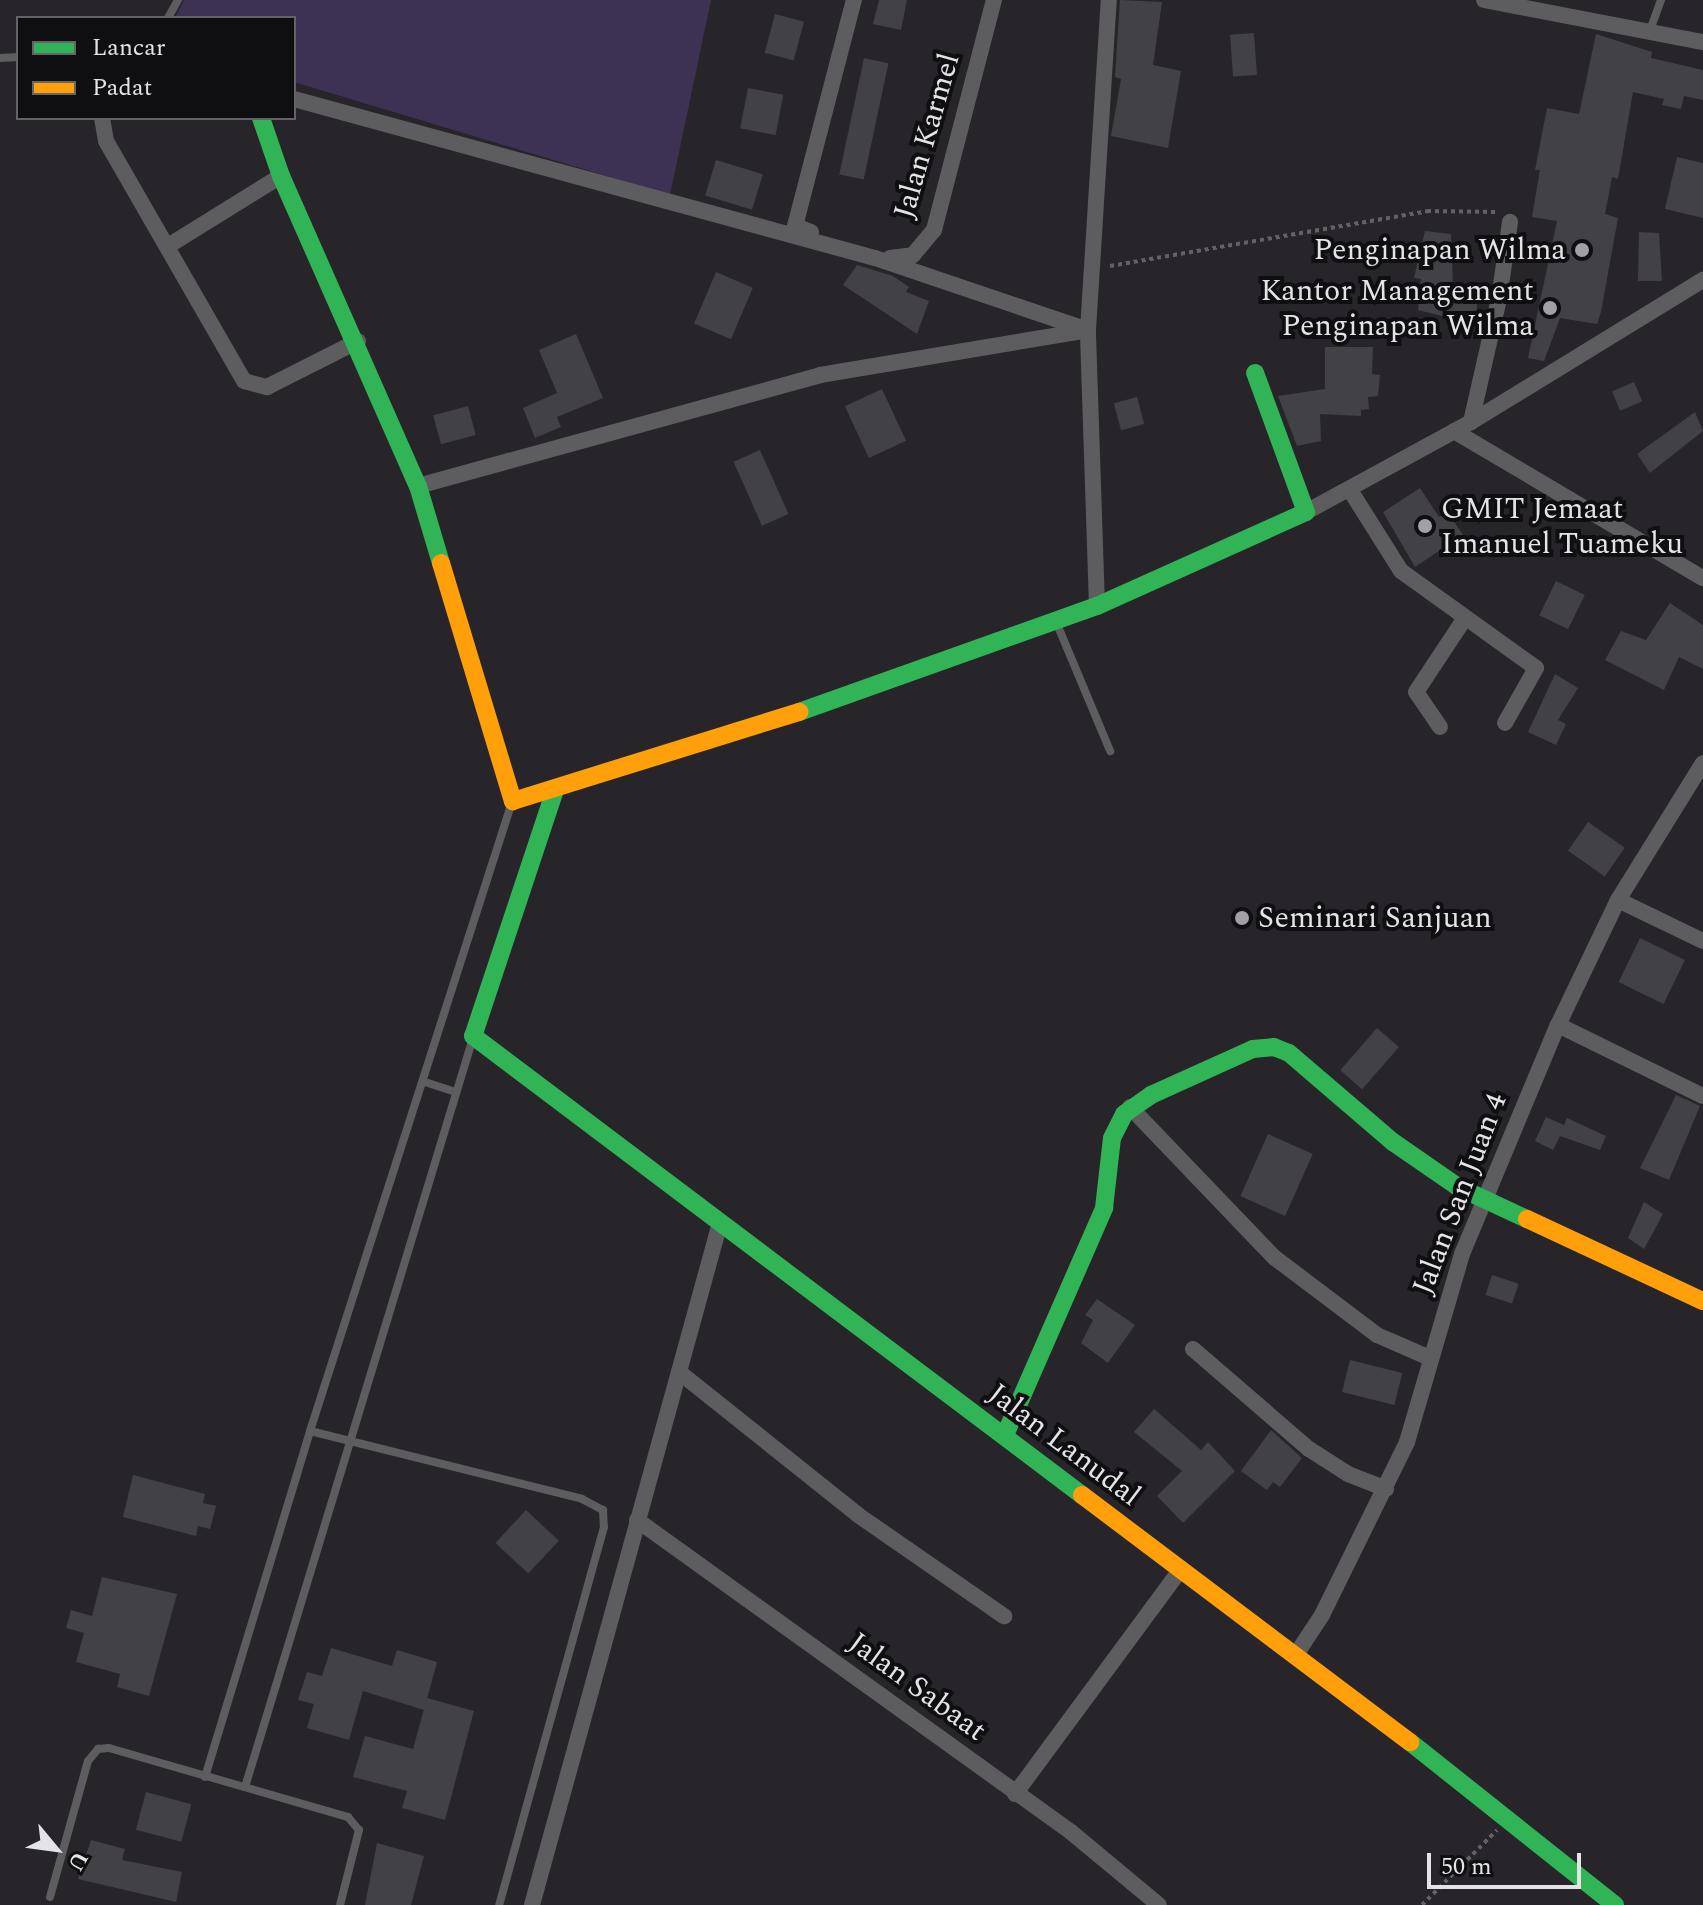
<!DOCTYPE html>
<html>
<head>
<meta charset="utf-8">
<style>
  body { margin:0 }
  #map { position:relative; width:1703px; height:1905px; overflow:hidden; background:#27252a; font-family:Spectral,serif }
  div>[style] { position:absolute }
  .green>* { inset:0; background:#3e3254 }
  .building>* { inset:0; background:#424145; transform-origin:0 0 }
  .path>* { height:4px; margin-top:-2px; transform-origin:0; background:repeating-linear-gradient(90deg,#626163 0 4px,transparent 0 8px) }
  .lane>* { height:8px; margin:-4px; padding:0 4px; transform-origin:4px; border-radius:4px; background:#5d5c5e }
  .street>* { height:16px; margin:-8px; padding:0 8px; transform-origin:8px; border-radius:8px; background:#5d5c5e }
  .fast>* { height:18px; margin:-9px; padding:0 9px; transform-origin:9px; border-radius:9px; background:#30b455 }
  .slow>* { height:18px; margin:-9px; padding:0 9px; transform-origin:9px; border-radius:9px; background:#ff9f0a }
  .dots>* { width:22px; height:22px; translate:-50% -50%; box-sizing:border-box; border:4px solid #0f0e11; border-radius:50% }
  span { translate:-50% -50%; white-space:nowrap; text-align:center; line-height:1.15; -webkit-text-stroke:8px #0f0e11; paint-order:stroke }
  .street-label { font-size:30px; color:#e4e3e8 }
  .poi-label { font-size:30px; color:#e4e3e8 }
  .right { translate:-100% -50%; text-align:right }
  .left { translate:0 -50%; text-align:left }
  .legend { position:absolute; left:16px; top:16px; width:280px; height:104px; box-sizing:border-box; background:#0f0e11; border:2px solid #646367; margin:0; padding:10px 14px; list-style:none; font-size:24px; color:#e4e3e8 }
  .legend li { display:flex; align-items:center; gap:16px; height:40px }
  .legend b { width:40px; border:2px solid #646367 }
  .north { position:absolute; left:16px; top:1809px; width:80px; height:80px; -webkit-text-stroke:6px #0f0e11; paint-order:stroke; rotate:119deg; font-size:22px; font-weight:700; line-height:32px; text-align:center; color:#e4e3e8 }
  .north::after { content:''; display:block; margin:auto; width:28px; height:36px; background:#e4e3e8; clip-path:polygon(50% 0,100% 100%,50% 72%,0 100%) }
  .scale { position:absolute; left:1427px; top:1853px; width:154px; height:36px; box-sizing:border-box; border:4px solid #e4e3e8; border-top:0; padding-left:10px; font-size:24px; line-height:28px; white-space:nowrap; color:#e4e3e8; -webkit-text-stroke:6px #0f0e11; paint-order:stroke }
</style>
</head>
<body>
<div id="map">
  <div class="green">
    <div style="clip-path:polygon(184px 0,711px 0,670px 195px,294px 82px,294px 18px,175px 18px)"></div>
  </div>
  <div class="building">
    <div style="clip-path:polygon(879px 0,907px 0,901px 30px,873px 24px)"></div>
    <div style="clip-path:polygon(1120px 0,1162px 2px,1153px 65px,1181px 71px,1168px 148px,1111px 136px,1121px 79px,1115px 77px)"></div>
    <div style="left:775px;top:14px;width:30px;height:40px;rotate:15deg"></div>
    <div style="left:1254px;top:33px;width:42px;height:24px;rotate:86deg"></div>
    <div style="clip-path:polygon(1596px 34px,1652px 52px,1651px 58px,1703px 70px,1703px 100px,1684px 96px,1681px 109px,1662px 105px,1664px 99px,1633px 92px,1618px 179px,1612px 177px,1605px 214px,1618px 218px,1601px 312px,1597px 324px,1560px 318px,1544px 361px,1528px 358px,1557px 221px,1532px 217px,1540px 170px,1535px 170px,1547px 108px,1579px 114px)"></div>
    <div style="left:864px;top:58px;width:25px;height:119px;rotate:12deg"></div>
    <div style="left:748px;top:88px;width:36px;height:41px;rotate:11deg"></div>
    <div style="clip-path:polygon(1677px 157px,1703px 163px,1703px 218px,1665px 209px)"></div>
    <div style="left:716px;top:160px;width:49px;height:37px;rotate:17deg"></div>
    <div style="clip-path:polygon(1425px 231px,1451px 234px,1453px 287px,1479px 290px,1476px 315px,1459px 313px,1458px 320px,1418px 310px,1421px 279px,1414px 278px)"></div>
    <div style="clip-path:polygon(1639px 232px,1659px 233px,1662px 281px,1638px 281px)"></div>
    <div style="clip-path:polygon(857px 265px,893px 276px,909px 287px,906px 292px,929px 301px,917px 334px,843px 285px)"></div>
    <div style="left:716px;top:272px;width:40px;height:56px;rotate:23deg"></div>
    <div style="clip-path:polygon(576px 334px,603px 398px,557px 417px,561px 427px,535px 438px,523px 408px,557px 393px,539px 350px)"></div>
    <div style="clip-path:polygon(1325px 347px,1373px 347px,1372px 374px,1380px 375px,1378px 396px,1368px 397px,1369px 409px,1361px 410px,1361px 416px,1320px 414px,1321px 441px,1297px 446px,1278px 396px,1325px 389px)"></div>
    <div style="left:1634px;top:382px;width:21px;height:24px;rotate:67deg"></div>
    <div style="left:882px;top:389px;width:57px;height:41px;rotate:65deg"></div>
    <div style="left:1137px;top:397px;width:28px;height:24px;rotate:75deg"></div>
    <div style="left:468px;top:406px;width:30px;height:36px;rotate:75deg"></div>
    <div style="clip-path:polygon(1695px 412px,1703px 431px,1650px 473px,1637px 454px)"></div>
    <div style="left:760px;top:450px;width:70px;height:29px;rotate:66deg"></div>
    <div style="clip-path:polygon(1420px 488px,1439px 517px,1447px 511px,1463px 535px,1415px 567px,1383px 512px)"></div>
    <div style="left:1556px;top:581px;width:32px;height:38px;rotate:26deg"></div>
    <div style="clip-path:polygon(1670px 603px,1703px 625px,1703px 669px,1679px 657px,1664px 690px,1605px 660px,1621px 631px,1646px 640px)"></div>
    <div style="clip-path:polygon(1555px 674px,1578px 688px,1558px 720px,1566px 724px,1556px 745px,1528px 732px)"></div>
    <div style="left:1588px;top:822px;width:45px;height:35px;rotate:35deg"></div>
    <div style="left:1640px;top:938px;width:50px;height:49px;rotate:26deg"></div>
    <div style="left:1377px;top:1028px;width:29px;height:56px;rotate:41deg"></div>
    <div style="clip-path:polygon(1676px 1095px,1700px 1106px,1669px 1180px,1640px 1168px)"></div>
    <div style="clip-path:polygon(1546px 1117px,1564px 1125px,1567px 1118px,1606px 1136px,1600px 1150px,1560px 1136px,1553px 1150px,1535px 1141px)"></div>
    <div style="left:1268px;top:1134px;width:49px;height:68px;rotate:24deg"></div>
    <div style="clip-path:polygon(1644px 1202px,1663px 1214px,1644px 1249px,1628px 1238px)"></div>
    <div style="left:1492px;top:1275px;width:28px;height:21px;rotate:18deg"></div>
    <div style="clip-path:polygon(1097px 1299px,1135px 1325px,1108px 1363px,1081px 1343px,1093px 1320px,1085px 1315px)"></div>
    <div style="left:1350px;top:1360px;width:54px;height:33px;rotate:14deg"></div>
    <div style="clip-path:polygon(1154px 1409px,1201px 1450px,1208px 1442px,1235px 1471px,1183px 1523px,1157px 1496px,1182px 1471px,1134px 1432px)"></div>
    <div style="clip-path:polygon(1271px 1430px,1302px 1458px,1280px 1487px,1273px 1482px,1267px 1490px,1241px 1471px)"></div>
    <div style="clip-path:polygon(133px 1475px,205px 1494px,203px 1503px,216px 1506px,210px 1529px,198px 1526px,196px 1536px,123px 1517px)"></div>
    <div style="left:526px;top:1510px;width:45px;height:45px;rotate:43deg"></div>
    <div style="clip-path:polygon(102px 1577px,177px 1594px,149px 1696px,117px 1687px,120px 1674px,76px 1662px,84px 1633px,66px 1628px,71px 1610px,92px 1616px)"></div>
    <div style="clip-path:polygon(331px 1648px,392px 1666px,397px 1650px,437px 1662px,424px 1710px,363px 1691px,349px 1740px,307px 1728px,314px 1704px,298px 1700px,307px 1672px,322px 1676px)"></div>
    <div style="clip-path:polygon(427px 1698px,474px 1711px,445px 1820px,402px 1808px,407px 1791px,353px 1777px,365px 1736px,413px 1749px)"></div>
    <div style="left:146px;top:1792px;width:47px;height:39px;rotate:15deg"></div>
    <div style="clip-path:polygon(91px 1840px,125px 1849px,122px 1860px,182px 1872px,176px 1902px,78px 1879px)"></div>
    <div style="clip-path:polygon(377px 1843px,424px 1856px,411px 1905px,365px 1905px)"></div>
  </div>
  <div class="path">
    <div style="left:1110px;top:266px;width:322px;rotate:-9.8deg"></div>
    <div style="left:1427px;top:211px;width:69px;rotate:0.8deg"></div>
    <div style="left:1422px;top:1905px;width:106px;rotate:-45deg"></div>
  </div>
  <div class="lane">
    <div style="left:168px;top:18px;width:21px;rotate:-61deg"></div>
    <div style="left:1649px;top:33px;width:35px;rotate:-70deg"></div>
    <div style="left:0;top:58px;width:18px;rotate:-3deg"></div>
    <div style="left:1057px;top:624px;width:138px;rotate:67.3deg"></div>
    <div style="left:425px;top:1082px;width:33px;rotate:18deg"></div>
    <div style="left:310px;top:1431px;width:280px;rotate:14deg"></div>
    <div style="left:582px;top:1499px;width:24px;rotate:28deg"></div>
    <div style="left:603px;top:1510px;width:17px;rotate:87deg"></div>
    <div style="left:604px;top:1527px;width:392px;rotate:105.5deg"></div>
    <div style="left:205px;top:1777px;width:362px;rotate:-73.1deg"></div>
    <div style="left:310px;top:1431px;width:661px;rotate:-72.2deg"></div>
    <div style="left:245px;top:1787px;width:783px;rotate:-73.07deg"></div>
    <div style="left:50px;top:1897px;width:141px;rotate:-74.4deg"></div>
    <div style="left:88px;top:1761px;width:16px;rotate:-50deg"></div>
    <div style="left:98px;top:1749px;width:11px;rotate:-5deg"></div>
    <div style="left:109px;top:1748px;width:249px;rotate:16.1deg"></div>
    <div style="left:348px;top:1817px;width:17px;rotate:50deg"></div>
    <div style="left:359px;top:1830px;width:77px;rotate:104.2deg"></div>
  </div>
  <div class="street">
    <div style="left:1484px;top:0;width:223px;rotate:10.9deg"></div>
    <div style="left:294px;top:99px;width:602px;rotate:15.31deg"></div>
    <div style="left:875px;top:258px;width:225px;rotate:18.7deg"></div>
    <div style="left:102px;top:118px;width:23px;rotate:80deg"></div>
    <div style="left:106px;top:141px;width:277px;rotate:60.1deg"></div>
    <div style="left:244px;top:381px;width:24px;rotate:15deg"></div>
    <div style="left:267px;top:387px;width:102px;rotate:-26.8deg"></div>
    <div style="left:811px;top:232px;width:17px;rotate:-159deg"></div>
    <div style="left:795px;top:226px;width:234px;rotate:-75.4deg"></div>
    <div style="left:168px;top:246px;width:133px;rotate:-31.8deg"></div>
    <div style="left:890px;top:258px;width:23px;rotate:-7deg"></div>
    <div style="left:913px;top:255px;width:33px;rotate:-50deg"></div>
    <div style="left:934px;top:230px;width:238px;rotate:-75.4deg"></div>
    <div style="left:1471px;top:422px;width:126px;rotate:-77.2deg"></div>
    <div style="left:1499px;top:299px;width:78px;rotate:-81.9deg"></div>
    <div style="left:1454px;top:431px;width:289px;rotate:30.6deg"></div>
    <div style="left:418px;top:486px;width:417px;rotate:-15.4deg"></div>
    <div style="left:820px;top:375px;width:266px;rotate:-9.5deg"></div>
    <div style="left:1350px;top:490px;width:96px;rotate:57.8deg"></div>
    <div style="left:1401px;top:571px;width:166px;rotate:35.7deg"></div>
    <div style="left:1536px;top:668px;width:63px;rotate:119.4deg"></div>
    <div style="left:1306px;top:512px;width:188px;rotate:-28.6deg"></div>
    <div style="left:1471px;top:422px;width:272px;rotate:-31.5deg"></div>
    <div style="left:1097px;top:606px;width:276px;rotate:-91.9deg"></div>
    <div style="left:1088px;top:330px;width:331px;rotate:-86.4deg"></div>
    <div style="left:1440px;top:727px;width:42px;rotate:-124.4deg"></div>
    <div style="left:1416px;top:692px;width:89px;rotate:-56.5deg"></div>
    <div style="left:1618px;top:900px;width:94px;rotate:25.8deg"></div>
    <div style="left:1558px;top:1025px;width:161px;rotate:26.1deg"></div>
    <div style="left:1130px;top:1107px;width:209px;rotate:46.2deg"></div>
    <div style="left:1275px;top:1258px;width:128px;rotate:37deg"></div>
    <div style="left:1377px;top:1335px;width:58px;rotate:23.5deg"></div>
    <div style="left:1193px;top:1349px;width:153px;rotate:40.8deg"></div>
    <div style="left:1309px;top:1449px;width:46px;rotate:32.7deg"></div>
    <div style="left:1348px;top:1474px;width:41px;rotate:21.5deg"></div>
    <div style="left:679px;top:1372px;width:229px;rotate:38.6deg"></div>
    <div style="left:858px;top:1515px;width:178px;rotate:34.7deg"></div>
    <div style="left:637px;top:1520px;width:535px;rotate:35.71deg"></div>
    <div style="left:1071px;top:1832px;width:114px;rotate:39.7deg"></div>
    <div style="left:1295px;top:1656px;width:49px;rotate:-56.6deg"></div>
    <div style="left:1322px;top:1615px;width:193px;rotate:-63.8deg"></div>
    <div style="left:1407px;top:1442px;width:196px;rotate:-73.7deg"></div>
    <div style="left:1462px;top:1254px;width:248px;rotate:-67.3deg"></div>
    <div style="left:1558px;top:1025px;width:139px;rotate:-64.4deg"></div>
    <div style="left:1618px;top:900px;width:161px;rotate:-58.2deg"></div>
    <div style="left:1015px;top:1794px;width:280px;rotate:-53.6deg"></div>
    <div style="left:532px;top:1905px;width:707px;rotate:-74.59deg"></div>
  </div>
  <div class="fast">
    <div style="left:261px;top:118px;width:61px;rotate:71deg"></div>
    <div style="left:281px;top:176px;width:339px;rotate:66.2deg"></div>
    <div style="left:418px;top:486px;width:80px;rotate:73.4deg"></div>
    <div style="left:799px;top:712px;width:316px;rotate:-19.6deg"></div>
    <div style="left:1097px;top:606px;width:229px;rotate:-24.2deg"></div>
    <div style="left:1306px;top:512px;width:148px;rotate:-110.1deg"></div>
    <div style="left:555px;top:790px;width:259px;rotate:108.4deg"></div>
    <div style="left:473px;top:1036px;width:763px;rotate:37.01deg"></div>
    <div style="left:1005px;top:1435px;width:248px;rotate:-66.4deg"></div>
    <div style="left:1104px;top:1208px;width:70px;rotate:-83.5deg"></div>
    <div style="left:1112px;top:1138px;width:27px;rotate:-63deg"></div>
    <div style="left:1124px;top:1114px;width:33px;rotate:-35deg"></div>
    <div style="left:1151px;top:1095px;width:112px;rotate:-24.3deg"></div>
    <div style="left:1253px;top:1049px;width:21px;rotate:-5deg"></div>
    <div style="left:1274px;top:1047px;width:16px;rotate:22deg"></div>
    <div style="left:1289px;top:1053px;width:137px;rotate:40.6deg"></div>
    <div style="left:1393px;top:1142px;width:79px;rotate:34.7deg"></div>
    <div style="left:1458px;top:1187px;width:76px;rotate:24.9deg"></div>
    <div style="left:1410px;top:1742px;width:262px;rotate:38.5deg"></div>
  </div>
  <div class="slow">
    <div style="left:441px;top:563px;width:249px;rotate:73.2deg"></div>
    <div style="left:513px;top:801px;width:300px;rotate:-17.3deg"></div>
    <div style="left:1527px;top:1219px;width:194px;rotate:25deg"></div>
    <div style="left:1082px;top:1495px;width:411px;rotate:37deg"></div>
  </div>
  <div class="dots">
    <div style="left:1582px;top:250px;background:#a2a0a6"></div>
    <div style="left:1550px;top:308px;background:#a2a0a6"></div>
    <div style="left:1425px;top:526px;background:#a2a0a6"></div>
    <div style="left:1242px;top:918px;background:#a2a0a6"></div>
  </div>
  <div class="street-label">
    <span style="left:927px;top:136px;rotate:-74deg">Jalan Karmel</span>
    <span style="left:1460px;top:1194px;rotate:-69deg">Jalan San Juan 4</span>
    <span style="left:1064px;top:1445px;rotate:37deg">Jalan Lanudal</span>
    <span style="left:917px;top:1687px;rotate:36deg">Jalan Sabaat</span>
  </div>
  <div class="poi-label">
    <span class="right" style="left:1566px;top:250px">Penginapan Wilma</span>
    <span class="right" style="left:1534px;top:308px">Kantor Management<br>Penginapan Wilma</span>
    <span class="left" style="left:1441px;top:526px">GMIT Jemaat<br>Imanuel Tuameku</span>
    <span class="left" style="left:1258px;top:918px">Seminari Sanjuan</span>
  </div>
  <ul class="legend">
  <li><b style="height:10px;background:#30b455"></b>Lancar</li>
  <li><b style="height:10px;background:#ff9f0a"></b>Padat</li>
  </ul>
  <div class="north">U</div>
  <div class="scale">50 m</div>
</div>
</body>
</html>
